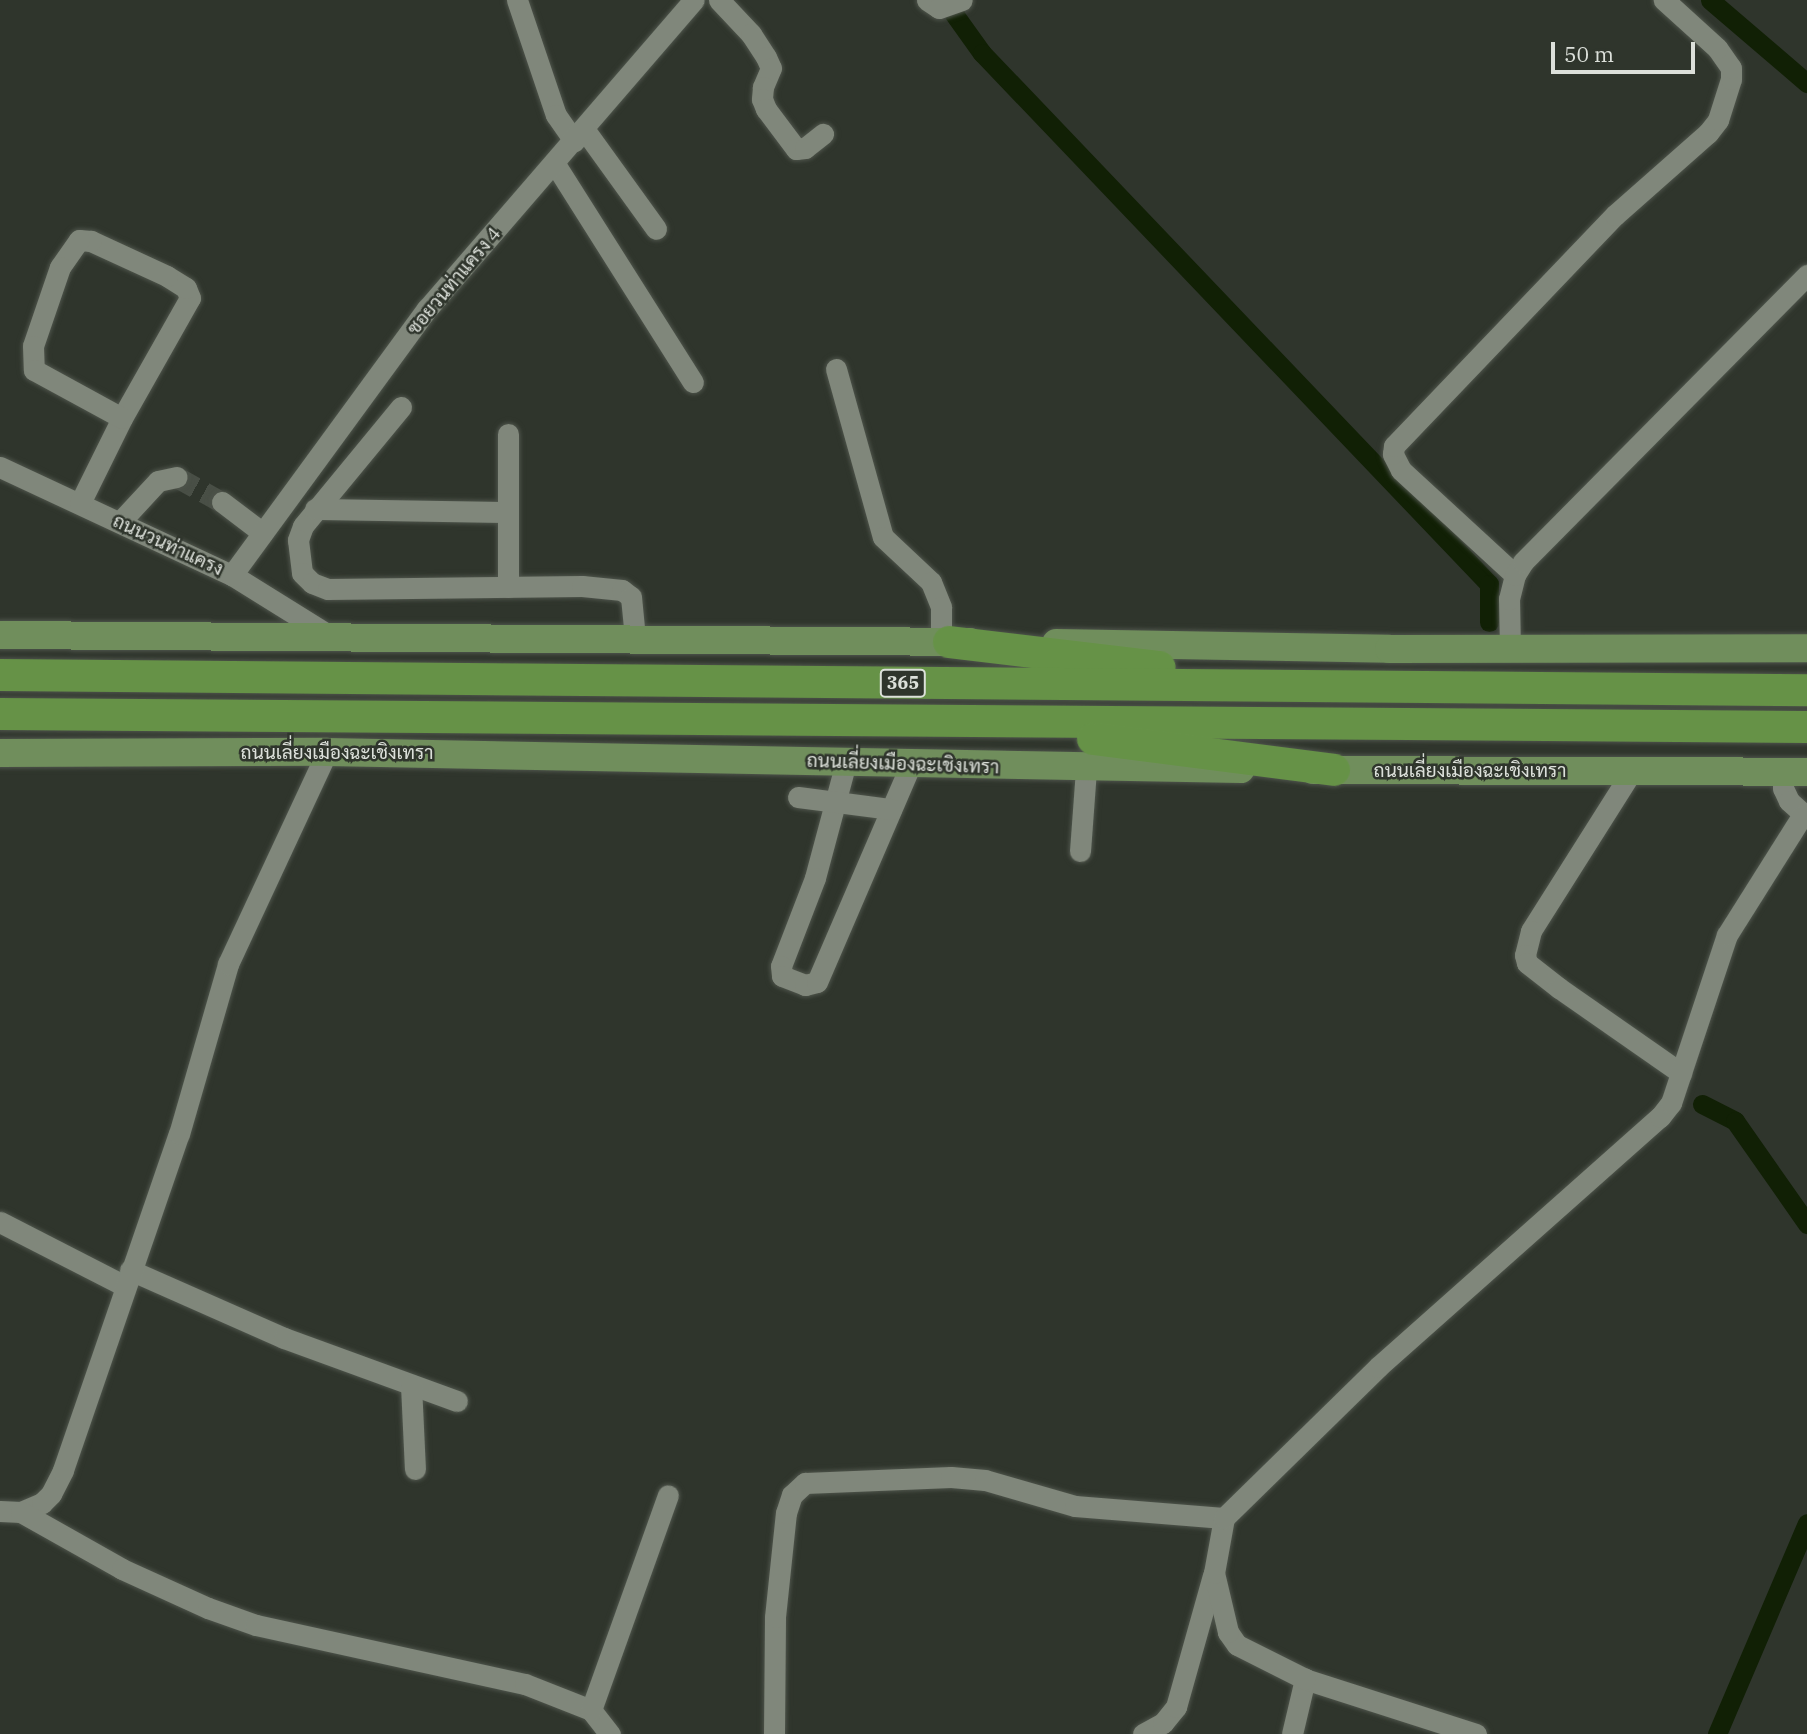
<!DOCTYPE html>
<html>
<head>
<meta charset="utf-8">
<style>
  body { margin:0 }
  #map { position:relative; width:1807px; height:1734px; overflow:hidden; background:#2f352c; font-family:"IBM Plex Serif",Sarabun,serif }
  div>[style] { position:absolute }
  .canal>* { height:19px; margin:-9.5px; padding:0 9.5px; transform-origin:9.5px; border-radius:9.5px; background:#112005 }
  .minor-tunnel>* { height:21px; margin-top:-10.5px; transform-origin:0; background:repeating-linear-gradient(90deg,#494f46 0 21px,transparent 0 31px) }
  .roads { filter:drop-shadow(0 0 2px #4e544b) drop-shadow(0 0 2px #4e544b) }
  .minor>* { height:21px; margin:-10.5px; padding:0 10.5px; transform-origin:10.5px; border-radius:10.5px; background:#80877b }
  .major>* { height:28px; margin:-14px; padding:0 14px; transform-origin:14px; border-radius:14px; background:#708e5c }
  .highway>* { height:32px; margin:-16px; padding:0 16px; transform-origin:16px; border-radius:16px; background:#669247 }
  span { translate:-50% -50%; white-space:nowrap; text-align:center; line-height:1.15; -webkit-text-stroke:5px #2f352c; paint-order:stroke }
  .shield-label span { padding:2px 5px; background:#2f352c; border:2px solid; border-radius:5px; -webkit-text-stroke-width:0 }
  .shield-label { font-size:18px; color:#dce0da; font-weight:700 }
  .street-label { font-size:19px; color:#dce0da }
  .scale { position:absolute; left:1551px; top:42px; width:144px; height:32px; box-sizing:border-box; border:4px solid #dce0da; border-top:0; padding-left:9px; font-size:21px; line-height:24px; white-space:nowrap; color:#dce0da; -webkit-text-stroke:5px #2f352c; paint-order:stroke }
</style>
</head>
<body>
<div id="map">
  <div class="canal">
    <div style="left:944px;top:0;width:65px;rotate:54.4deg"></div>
    <div style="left:982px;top:53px;width:734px;rotate:46.32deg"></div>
    <div style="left:1489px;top:584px;width:38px;rotate:90deg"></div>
    <div style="left:1710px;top:0;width:128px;rotate:40.6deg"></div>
    <div style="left:1702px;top:1104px;width:37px;rotate:27deg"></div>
    <div style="left:1735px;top:1121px;width:126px;rotate:55deg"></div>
    <div style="left:1717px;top:1734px;width:229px;rotate:-66.9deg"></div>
  </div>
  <div class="minor-tunnel">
    <div style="left:177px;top:477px;width:51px;rotate:29.1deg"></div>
  </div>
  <div class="roads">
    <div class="minor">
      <div style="left:517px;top:0;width:121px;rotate:71.3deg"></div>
      <div style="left:556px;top:115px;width:32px;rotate:55deg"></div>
      <div style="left:719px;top:0;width:47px;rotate:46.7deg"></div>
      <div style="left:751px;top:34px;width:27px;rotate:57deg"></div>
      <div style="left:766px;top:57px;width:12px;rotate:66deg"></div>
      <div style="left:771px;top:68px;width:21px;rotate:113deg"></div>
      <div style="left:763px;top:87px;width:12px;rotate:95deg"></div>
      <div style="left:762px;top:99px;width:11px;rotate:68deg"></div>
      <div style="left:766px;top:109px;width:50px;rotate:53.1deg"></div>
      <div style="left:796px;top:149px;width:9px;rotate:-6deg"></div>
      <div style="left:805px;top:148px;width:23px;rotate:-38deg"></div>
      <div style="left:927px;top:0;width:14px;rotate:34deg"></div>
      <div style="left:939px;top:8px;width:24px;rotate:-19deg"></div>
      <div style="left:584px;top:129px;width:123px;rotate:54.2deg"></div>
      <div style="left:555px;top:164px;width:258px;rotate:57.7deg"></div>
      <div style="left:836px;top:369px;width:174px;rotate:74.4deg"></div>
      <div style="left:883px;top:537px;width:66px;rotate:43.2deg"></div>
      <div style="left:931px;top:582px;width:27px;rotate:68deg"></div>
      <div style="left:941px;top:607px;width:35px;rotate:90deg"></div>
      <div style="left:401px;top:407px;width:154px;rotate:129.5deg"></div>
      <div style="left:303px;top:526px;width:15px;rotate:110deg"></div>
      <div style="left:298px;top:540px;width:33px;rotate:83deg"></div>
      <div style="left:302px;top:573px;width:14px;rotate:45deg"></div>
      <div style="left:312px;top:583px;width:17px;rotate:21deg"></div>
      <div style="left:328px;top:589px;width:254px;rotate:-0.7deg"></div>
      <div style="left:582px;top:586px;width:40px;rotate:5.7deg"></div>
      <div style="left:622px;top:590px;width:11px;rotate:38deg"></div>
      <div style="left:631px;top:597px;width:41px;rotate:84.4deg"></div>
      <div style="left:0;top:467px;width:256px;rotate:25deg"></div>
      <div style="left:232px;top:575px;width:115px;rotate:31.9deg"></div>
      <div style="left:222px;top:502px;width:51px;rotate:37.1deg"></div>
      <div style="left:80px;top:503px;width:95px;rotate:-63.7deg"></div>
      <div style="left:122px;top:418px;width:138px;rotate:-60.5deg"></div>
      <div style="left:190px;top:298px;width:11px;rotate:-112deg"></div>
      <div style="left:186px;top:288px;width:22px;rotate:-148deg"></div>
      <div style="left:167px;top:276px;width:84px;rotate:-155.3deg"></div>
      <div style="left:91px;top:241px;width:12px;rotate:-175deg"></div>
      <div style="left:79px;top:240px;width:33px;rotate:125deg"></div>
      <div style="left:60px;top:267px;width:83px;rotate:108.9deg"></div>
      <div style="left:33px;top:346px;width:24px;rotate:88deg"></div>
      <div style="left:34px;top:370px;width:100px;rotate:28.6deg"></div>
      <div style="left:315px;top:509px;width:193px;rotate:0.9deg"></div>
      <div style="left:120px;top:522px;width:56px;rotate:-47.2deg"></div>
      <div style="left:158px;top:481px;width:19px;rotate:-12deg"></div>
      <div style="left:232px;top:575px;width:330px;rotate:-53.8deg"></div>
      <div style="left:427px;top:309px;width:408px;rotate:-49.2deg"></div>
      <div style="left:1515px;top:575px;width:155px;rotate:-137.4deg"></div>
      <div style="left:1401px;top:470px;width:18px;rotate:-117deg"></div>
      <div style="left:1393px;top:454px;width:8px;rotate:-83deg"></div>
      <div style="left:1394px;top:446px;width:320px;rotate:-46.3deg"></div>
      <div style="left:1615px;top:215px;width:124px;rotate:-41.4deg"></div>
      <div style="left:1708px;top:133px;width:16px;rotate:-52deg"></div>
      <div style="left:1718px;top:120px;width:43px;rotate:-72.4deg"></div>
      <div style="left:1731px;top:79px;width:11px;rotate:-90deg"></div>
      <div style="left:1731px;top:68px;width:24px;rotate:-125deg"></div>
      <div style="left:1717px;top:48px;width:72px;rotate:-137.8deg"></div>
      <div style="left:508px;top:587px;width:153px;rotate:-90deg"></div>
      <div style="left:1510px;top:649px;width:50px;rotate:-91.1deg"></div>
      <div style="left:1509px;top:599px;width:25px;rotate:-76deg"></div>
      <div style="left:1515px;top:575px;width:15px;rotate:-58deg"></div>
      <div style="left:1523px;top:562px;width:404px;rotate:-45.3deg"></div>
      <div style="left:846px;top:762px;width:120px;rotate:105deg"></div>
      <div style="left:815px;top:878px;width:94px;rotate:111.1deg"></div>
      <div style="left:781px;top:966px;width:10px;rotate:84deg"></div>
      <div style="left:782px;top:976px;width:25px;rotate:21deg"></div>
      <div style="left:805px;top:985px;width:12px;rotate:-14deg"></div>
      <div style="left:817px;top:982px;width:237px;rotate:-66.7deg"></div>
      <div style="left:1632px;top:771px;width:189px;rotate:122.3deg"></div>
      <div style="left:1531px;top:931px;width:25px;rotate:104deg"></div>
      <div style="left:1525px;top:955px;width:8px;rotate:76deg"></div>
      <div style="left:1527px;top:963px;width:41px;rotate:38deg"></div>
      <div style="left:1559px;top:988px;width:149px;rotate:34.9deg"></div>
      <div style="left:1783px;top:772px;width:16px;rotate:90deg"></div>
      <div style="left:1783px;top:788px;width:14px;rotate:65deg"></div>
      <div style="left:1789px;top:801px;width:24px;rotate:42deg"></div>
      <div style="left:798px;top:797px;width:94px;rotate:7.4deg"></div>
      <div style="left:1080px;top:851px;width:82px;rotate:-85.8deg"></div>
      <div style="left:0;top:1222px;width:140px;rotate:27.1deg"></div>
      <div style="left:130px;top:1270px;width:168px;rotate:23.8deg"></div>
      <div style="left:284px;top:1338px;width:184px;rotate:20deg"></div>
      <div style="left:411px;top:1385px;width:84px;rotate:87.3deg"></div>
      <div style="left:0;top:1511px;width:21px;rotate:3deg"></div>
      <div style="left:21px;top:1512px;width:23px;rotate:-23deg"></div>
      <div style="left:42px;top:1503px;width:13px;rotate:-45deg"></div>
      <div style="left:51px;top:1494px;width:27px;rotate:-63deg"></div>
      <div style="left:63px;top:1470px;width:355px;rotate:-71deg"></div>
      <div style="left:179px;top:1134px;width:177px;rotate:-73.9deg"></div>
      <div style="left:228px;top:964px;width:234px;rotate:-65deg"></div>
      <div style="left:21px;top:1512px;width:116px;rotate:29.4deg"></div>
      <div style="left:122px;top:1569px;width:94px;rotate:24.4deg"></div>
      <div style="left:208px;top:1608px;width:51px;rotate:19.5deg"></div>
      <div style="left:256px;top:1625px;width:275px;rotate:12.4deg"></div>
      <div style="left:525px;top:1684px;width:71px;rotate:21.5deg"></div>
      <div style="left:591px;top:1710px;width:31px;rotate:52deg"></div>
      <div style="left:591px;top:1710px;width:228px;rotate:-70.3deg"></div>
      <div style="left:774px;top:1734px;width:117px;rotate:-89.5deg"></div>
      <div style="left:775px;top:1617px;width:105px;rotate:-84deg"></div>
      <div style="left:786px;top:1513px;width:19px;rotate:-72deg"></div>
      <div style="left:792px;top:1495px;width:18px;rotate:-43deg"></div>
      <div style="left:805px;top:1483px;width:146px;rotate:-2.4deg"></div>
      <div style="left:951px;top:1477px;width:34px;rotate:5deg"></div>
      <div style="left:985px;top:1480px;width:94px;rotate:16.1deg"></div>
      <div style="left:1075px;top:1506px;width:149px;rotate:4.6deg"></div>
      <div style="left:1143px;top:1734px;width:23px;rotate:-29deg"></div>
      <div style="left:1163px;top:1723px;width:21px;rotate:-51deg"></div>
      <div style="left:1176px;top:1707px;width:137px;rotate:-74.3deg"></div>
      <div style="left:1292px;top:1734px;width:57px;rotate:-76.7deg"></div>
      <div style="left:1476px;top:1734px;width:180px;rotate:-162.2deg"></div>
      <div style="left:1305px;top:1679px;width:76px;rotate:-153.4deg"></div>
      <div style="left:1237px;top:1645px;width:16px;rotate:-125deg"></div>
      <div style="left:1228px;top:1632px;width:61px;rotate:-103.3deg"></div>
      <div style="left:1214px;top:1573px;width:56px;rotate:-79.7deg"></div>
      <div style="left:1224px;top:1518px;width:216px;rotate:-44.4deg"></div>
      <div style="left:1378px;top:1367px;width:377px;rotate:-41.6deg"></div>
      <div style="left:1660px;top:1117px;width:18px;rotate:-52deg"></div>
      <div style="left:1671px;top:1103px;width:177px;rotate:-71.6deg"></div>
      <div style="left:1727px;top:935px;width:141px;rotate:-57.8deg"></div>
    </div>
    <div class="major">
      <div style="left:0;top:635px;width:970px;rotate:0.41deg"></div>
      <div style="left:1056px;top:643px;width:333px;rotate:1deg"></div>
      <div style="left:1389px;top:649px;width:418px;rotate:-0.1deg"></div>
      <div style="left:0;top:753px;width:327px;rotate:-0.2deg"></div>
      <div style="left:327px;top:752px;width:914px;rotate:1.07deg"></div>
      <div style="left:1313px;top:770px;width:494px;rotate:0.2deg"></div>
    </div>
    <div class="highway">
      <div style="left:949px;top:642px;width:212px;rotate:6.8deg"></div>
      <div style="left:0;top:675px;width:1807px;rotate:0.48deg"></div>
      <div style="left:0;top:714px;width:1807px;rotate:0.41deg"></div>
      <div style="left:1093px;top:739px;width:243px;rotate:7.3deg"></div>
    </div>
  </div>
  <div class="shield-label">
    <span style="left:903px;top:683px">365</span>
  </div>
  <div class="street-label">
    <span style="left:454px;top:281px;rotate:-50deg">ซอยวนท่าแครง 4</span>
    <span style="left:168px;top:545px;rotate:25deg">ถนนวนท่าแครง</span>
    <span style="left:337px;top:753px">ถนนเลี่ยงเมืองฉะเชิงเทรา</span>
    <span style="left:903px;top:764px;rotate:2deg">ถนนเลี่ยงเมืองฉะเชิงเทรา</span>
    <span style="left:1470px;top:771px">ถนนเลี่ยงเมืองฉะเชิงเทรา</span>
  </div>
  <div class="scale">50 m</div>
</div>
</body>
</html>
